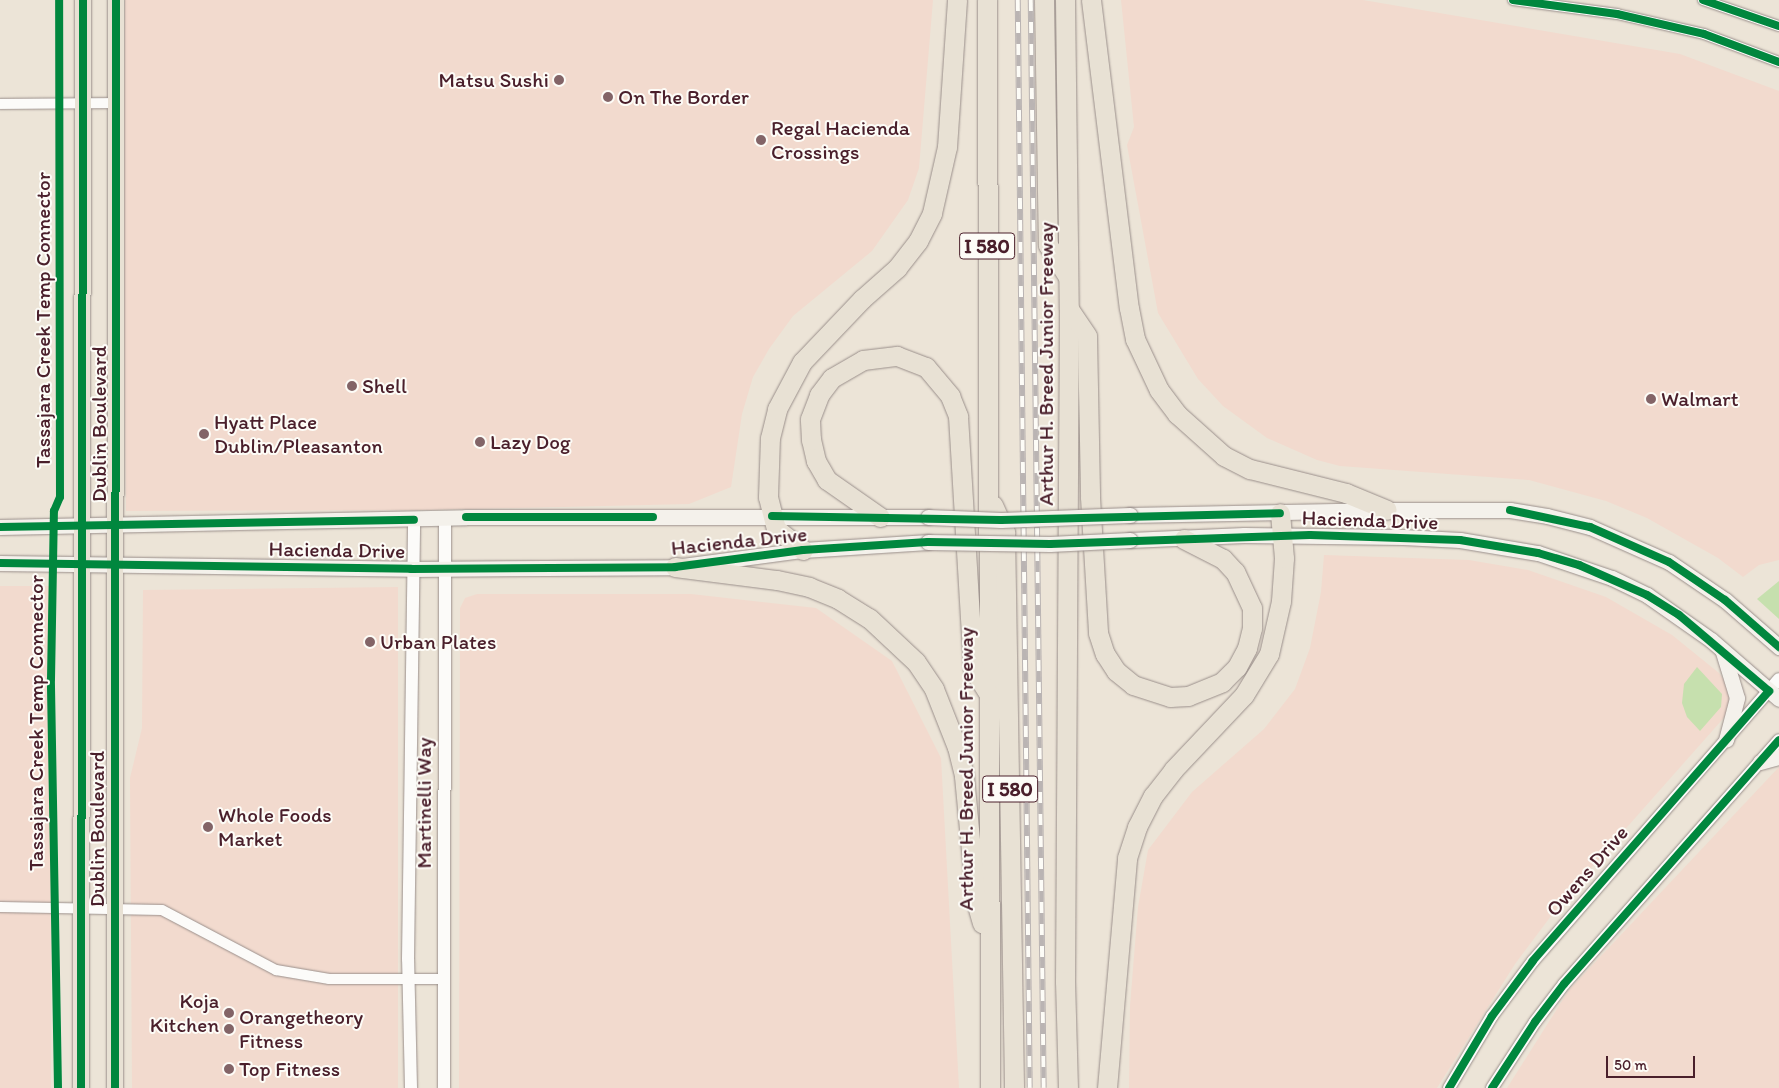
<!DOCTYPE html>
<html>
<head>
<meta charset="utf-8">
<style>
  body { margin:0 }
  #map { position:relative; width:1779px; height:1088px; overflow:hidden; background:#ece4d7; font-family:Itim,sans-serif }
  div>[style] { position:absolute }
  .built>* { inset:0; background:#f2dace; transform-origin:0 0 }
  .green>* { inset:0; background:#c6e0ae }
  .roads { filter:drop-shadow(0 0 1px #9a8f8b) drop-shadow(0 0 1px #9a8f8b) }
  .minor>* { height:10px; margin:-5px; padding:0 5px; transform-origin:5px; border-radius:5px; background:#fcfbf9 }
  .tertiary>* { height:12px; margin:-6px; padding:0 6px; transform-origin:6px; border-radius:6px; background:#fcfbf9 }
  .secondary>* { height:15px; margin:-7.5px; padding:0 7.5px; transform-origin:7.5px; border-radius:7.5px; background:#f4f1eb }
  .primary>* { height:16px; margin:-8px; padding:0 8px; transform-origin:8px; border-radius:8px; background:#e8e1d4 }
  .motorway>* { height:19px; margin:-9.5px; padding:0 9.5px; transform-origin:9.5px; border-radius:9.5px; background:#e8e1d4 }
  .rail>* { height:5.5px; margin-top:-2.75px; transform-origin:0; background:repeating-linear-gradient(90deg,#fdfcf7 0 11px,#bab4b3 0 22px); box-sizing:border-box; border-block:1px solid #bab4b3 }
  .bridges { filter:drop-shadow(0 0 1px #9a8f8b) drop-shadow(0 0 1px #9a8f8b) }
  .secondary-bridge>* { height:15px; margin:-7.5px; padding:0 7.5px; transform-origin:7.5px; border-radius:7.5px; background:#f4f1eb }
  .cycleway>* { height:8px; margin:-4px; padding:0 4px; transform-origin:4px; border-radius:4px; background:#00873e }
  .dots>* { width:14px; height:14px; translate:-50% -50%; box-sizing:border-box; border:2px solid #fdfcf7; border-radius:50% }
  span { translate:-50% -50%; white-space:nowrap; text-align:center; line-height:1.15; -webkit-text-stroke:4px #fdfcf7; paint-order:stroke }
  .shield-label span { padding:1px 4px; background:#fdfcf7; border:1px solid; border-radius:4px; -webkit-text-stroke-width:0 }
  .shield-label { font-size:20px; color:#4a1f2b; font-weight:700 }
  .poi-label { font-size:21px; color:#4a1f2b }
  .right { translate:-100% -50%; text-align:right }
  .left { translate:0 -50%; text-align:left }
  .street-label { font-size:21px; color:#4a1f2b }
  .scale { position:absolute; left:1606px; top:1056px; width:89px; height:22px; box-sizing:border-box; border:2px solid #4a1f2b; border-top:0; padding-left:6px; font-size:15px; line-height:18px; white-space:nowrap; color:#4a1f2b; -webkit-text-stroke:4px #fdfcf7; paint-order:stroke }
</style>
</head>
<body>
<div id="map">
  <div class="built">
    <div style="clip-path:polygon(125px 0,933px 0,919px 168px,908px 200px,872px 251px,793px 316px,769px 349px,753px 377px,742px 414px,731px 487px,689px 504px,428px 510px,126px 511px,123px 225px)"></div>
    <div style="clip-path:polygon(1121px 0,1363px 0,1680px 54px,1779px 91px,1779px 560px,1759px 565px,1743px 577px,1718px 558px,1647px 518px,1606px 501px,1529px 480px,1340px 466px,1317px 460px,1267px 438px,1223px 406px,1198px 379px,1158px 313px,1127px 145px,1134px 127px)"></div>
    <div style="clip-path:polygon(1324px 555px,1469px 560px,1528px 570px,1606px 597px,1672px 635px,1719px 673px,1731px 690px,1729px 712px,1566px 896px,1515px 964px,1437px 1088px,1129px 1088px,1130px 1006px,1138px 907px,1148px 850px,1192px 792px,1264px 729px,1295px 689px,1310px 648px,1321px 592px)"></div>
    <div style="left:0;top:586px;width:51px;height:502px"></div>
    <div style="clip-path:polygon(398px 587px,398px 1088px,132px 1088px,130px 778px,142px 728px,143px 590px)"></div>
    <div style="clip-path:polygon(477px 594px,691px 594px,816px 608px,892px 661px,941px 758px,959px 1088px,459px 1088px,460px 608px,465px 598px)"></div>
    <div style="clip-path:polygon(1779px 767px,1779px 1088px,1507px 1088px,1569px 990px)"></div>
  </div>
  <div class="green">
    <div style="clip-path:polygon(1779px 581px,1779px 619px,1757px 599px)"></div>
    <div style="clip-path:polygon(1697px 667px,1722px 694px,1721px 707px,1700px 731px,1687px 717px,1682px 703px,1684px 684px)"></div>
  </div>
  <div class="roads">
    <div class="minor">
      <div style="left:1513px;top:0;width:105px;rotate:7.7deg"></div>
      <div style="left:1617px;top:14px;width:89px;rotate:12.9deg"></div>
      <div style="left:1704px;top:34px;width:80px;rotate:20.5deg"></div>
      <div style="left:1703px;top:0;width:80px;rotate:18.9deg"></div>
      <div style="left:0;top:104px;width:115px;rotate:-0.5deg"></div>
      <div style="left:0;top:907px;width:162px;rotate:1.1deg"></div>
      <div style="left:162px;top:910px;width:129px;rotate:27.8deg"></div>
      <div style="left:276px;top:970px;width:54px;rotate:9.6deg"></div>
      <div style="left:329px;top:979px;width:114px"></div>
    </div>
    <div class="tertiary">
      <div style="left:411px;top:1088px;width:129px;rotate:-91.3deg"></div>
      <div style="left:408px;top:959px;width:439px;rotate:-89.2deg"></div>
      <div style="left:444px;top:1088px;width:570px;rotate:-89.9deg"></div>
      <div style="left:1449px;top:1088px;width:84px;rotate:-59.2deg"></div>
      <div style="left:1492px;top:1016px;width:69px;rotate:-53.3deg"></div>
      <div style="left:1533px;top:961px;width:374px;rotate:-48.9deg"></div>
      <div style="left:1492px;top:1088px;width:79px;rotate:-56.9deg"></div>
      <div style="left:1535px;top:1022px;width:48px;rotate:-52.7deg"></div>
      <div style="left:1564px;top:984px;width:325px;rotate:-48.6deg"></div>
    </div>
    <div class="secondary">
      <div style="left:1130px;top:515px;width:257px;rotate:-1.1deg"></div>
      <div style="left:1387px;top:510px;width:123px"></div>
      <div style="left:1510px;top:510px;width:37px;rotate:9deg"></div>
      <div style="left:1547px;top:516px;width:44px;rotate:14.3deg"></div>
      <div style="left:1590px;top:527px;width:86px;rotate:23.9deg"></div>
      <div style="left:1669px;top:562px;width:68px;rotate:34.2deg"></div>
      <div style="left:1725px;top:600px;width:72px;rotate:41deg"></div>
      <div style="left:0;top:527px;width:466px;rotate:-1.2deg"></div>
      <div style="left:466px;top:517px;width:462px"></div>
      <div style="left:1130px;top:540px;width:114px;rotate:-2.5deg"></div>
      <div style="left:1244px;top:535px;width:159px;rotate:0.7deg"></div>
      <div style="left:1403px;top:537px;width:57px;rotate:3deg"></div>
      <div style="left:1460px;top:540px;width:79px;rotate:9.5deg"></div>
      <div style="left:1538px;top:553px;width:78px;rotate:18.7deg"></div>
      <div style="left:1612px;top:578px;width:39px;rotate:26deg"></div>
      <div style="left:1647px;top:595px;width:78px;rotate:35.1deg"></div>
      <div style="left:1711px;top:640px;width:90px;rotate:40.9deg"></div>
      <div style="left:0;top:563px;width:411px;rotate:0.8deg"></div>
      <div style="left:411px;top:569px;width:264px;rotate:-0.4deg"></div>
      <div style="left:675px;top:567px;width:129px;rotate:-7.6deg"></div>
      <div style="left:803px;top:550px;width:125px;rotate:-3.7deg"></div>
      <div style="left:1723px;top:652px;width:48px;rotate:73.1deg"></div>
      <div style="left:1737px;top:698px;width:43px;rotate:104.7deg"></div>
      <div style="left:1760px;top:762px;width:20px;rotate:-15deg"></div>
    </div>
    <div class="primary">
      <div style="left:81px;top:1088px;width:1088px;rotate:-89.89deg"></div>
      <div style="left:115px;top:1088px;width:1088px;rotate:-89.95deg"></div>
    </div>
    <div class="motorway">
      <div style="left:987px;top:0;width:1088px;rotate:89.84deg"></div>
      <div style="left:1044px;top:0;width:245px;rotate:89.1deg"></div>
      <div style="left:1048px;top:245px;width:38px;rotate:58deg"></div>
      <div style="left:1065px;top:0;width:309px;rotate:89.3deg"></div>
      <div style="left:1069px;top:309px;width:672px;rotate:90.34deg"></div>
      <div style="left:1065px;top:981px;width:107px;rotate:88.4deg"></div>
      <div style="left:1091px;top:0;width:310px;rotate:83deg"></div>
      <div style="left:1129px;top:308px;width:32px;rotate:79deg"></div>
      <div style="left:1135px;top:339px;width:56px;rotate:64.8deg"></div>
      <div style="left:1159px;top:390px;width:30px;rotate:53deg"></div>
      <div style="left:1177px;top:414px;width:63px;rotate:41.8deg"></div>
      <div style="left:1224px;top:456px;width:29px;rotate:27deg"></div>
      <div style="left:1250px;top:469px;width:99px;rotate:14deg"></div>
      <div style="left:1346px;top:493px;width:44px;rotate:22.5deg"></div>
      <div style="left:1069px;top:309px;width:32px;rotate:56deg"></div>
      <div style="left:1087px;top:336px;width:161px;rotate:88.9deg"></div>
      <div style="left:1090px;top:497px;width:136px;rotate:86.6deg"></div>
      <div style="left:1098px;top:633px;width:22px;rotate:72deg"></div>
      <div style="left:1105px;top:654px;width:20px;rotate:57deg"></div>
      <div style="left:1116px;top:671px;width:22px;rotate:39deg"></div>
      <div style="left:1133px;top:685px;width:39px;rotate:18deg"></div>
      <div style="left:1170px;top:697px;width:18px;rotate:-3deg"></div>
      <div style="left:1188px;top:696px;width:37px;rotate:-22deg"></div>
      <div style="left:1222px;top:682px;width:21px;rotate:-45deg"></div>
      <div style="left:1237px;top:667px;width:21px;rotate:-62deg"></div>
      <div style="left:1247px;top:648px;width:21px;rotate:-76deg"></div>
      <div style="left:1252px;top:628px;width:20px;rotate:-90deg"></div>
      <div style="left:1252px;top:608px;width:40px;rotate:-115deg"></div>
      <div style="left:1235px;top:572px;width:18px;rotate:-133deg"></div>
      <div style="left:1223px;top:559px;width:44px;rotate:-152.9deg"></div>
      <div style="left:993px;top:505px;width:30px;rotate:66deg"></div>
      <div style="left:1005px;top:532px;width:556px;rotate:89.07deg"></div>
      <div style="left:880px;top:517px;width:65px;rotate:-145.1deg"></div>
      <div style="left:827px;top:480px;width:22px;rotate:-120deg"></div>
      <div style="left:816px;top:461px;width:22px;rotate:-103deg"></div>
      <div style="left:811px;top:440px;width:21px;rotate:-93deg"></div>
      <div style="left:810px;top:419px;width:26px;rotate:-69deg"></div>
      <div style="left:819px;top:395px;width:21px;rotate:-53deg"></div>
      <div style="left:832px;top:378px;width:36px;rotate:-30deg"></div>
      <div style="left:863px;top:360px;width:34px;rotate:-7deg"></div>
      <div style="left:897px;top:356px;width:31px;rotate:21deg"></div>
      <div style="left:926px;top:367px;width:38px;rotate:50deg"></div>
      <div style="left:950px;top:396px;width:22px;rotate:68deg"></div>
      <div style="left:958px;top:416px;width:253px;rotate:86.6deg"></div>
      <div style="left:973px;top:669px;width:31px;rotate:58deg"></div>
      <div style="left:803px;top:550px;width:34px;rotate:-142deg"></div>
      <div style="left:776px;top:529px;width:33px;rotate:-104deg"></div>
      <div style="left:768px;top:497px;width:59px;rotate:-88.1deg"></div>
      <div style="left:770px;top:438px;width:30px;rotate:-76deg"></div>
      <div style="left:777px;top:409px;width:53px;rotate:-62deg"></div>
      <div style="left:802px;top:362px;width:87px;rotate:-46.4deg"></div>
      <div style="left:862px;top:299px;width:47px;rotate:-41.5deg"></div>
      <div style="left:897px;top:268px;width:34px;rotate:-52deg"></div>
      <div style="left:918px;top:241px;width:31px;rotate:-63deg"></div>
      <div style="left:932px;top:213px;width:68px;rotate:-77.2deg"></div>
      <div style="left:947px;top:147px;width:147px;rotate:-86.1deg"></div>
      <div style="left:675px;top:567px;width:103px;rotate:7.3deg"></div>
      <div style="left:777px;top:580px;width:33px;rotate:12deg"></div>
      <div style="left:809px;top:587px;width:31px;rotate:22deg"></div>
      <div style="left:838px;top:599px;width:36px;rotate:32deg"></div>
      <div style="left:869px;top:618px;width:64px;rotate:43.1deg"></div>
      <div style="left:916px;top:662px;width:32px;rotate:56deg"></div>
      <div style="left:934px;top:689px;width:62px;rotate:68.4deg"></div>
      <div style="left:957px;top:747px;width:30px;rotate:76deg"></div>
      <div style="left:964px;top:776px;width:127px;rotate:84.6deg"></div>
      <div style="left:976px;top:902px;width:22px;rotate:74deg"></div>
      <div style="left:1107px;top:1088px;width:231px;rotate:-85deg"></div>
      <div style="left:1127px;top:858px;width:33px;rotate:-72deg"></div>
      <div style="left:1137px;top:827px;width:35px;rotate:-63deg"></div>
      <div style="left:1153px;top:796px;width:33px;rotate:-52deg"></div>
      <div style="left:1173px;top:770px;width:103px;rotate:-46.6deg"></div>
      <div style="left:1244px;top:695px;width:48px;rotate:-58.6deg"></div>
      <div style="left:1269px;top:654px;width:54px;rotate:-77.2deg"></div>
      <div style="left:1281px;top:601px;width:43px;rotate:-86deg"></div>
      <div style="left:1284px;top:558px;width:45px;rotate:-95.1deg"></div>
    </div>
  </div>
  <div class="rail">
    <div style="left:1018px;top:0;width:1088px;rotate:89.37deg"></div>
    <div style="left:1031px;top:0;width:1088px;rotate:89.32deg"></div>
  </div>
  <div class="bridges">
    <div class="secondary-bridge">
      <div style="left:928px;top:517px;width:73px;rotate:2.4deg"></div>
      <div style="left:1001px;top:520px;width:129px;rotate:-2.2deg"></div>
      <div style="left:928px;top:542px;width:122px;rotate:0.9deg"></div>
      <div style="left:1050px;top:544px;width:80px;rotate:-2.9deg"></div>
    </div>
  </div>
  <div class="cycleway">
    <div style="left:1513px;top:0;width:105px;rotate:7.7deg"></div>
    <div style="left:1617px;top:14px;width:89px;rotate:12.9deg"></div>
    <div style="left:1704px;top:34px;width:80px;rotate:20.5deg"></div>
    <div style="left:1703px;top:0;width:80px;rotate:18.9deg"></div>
    <div style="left:1510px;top:510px;width:82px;rotate:12deg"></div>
    <div style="left:1590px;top:527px;width:86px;rotate:23.9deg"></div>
    <div style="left:1669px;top:562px;width:68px;rotate:34.2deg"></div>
    <div style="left:1725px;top:600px;width:72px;rotate:41deg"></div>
    <div style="left:772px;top:516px;width:229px;rotate:1deg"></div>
    <div style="left:1001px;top:520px;width:279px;rotate:-1.4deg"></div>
    <div style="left:466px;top:517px;width:187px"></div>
    <div style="left:0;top:527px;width:414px;rotate:-1deg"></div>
    <div style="left:0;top:563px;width:411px;rotate:0.8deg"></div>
    <div style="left:411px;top:569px;width:264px;rotate:-0.4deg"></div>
    <div style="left:675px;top:567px;width:129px;rotate:-7.6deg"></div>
    <div style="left:803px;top:550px;width:125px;rotate:-3.7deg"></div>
    <div style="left:928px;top:542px;width:122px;rotate:0.9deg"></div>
    <div style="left:1050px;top:544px;width:260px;rotate:-2deg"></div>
    <div style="left:1310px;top:535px;width:150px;rotate:1.9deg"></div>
    <div style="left:1460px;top:540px;width:79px;rotate:9.5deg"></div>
    <div style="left:1538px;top:553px;width:43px;rotate:16.3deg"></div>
    <div style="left:1579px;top:565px;width:74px;rotate:23.8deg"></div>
    <div style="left:1647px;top:595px;width:38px;rotate:32deg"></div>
    <div style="left:1679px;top:615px;width:118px;rotate:40.2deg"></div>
    <div style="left:1769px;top:691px;width:359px;rotate:131.2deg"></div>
    <div style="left:1533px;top:961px;width:69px;rotate:126.7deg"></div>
    <div style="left:1492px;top:1016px;width:84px;rotate:120.8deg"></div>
    <div style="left:58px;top:1088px;width:409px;rotate:-91deg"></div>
    <div style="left:51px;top:679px;width:168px;rotate:-89deg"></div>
    <div style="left:54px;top:511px;width:15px;rotate:-67deg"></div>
    <div style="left:60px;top:497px;width:497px;rotate:-90.1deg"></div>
    <div style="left:81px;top:1088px;width:1088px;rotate:-89.89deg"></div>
    <div style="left:115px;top:1088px;width:1088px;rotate:-89.95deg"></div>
    <div style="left:1492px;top:1088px;width:79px;rotate:-56.9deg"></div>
    <div style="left:1535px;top:1022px;width:48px;rotate:-52.7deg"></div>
    <div style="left:1564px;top:984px;width:325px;rotate:-48.6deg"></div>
  </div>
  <div class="dots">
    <div style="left:559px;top:80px;background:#836467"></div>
    <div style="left:608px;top:97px;background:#836467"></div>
    <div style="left:761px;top:140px;background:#836467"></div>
    <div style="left:352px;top:386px;background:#836467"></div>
    <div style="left:1651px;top:399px;background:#836467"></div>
    <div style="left:204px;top:434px;background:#836467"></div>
    <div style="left:480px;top:442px;background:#836467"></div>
    <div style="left:370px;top:642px;background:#836467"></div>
    <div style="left:208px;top:827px;background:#836467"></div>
    <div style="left:229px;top:1013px;background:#836467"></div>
    <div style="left:229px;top:1029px;background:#836467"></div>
    <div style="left:229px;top:1069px;background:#836467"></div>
  </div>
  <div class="shield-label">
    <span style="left:987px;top:246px">I 580</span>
    <span style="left:1010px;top:789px">I 580</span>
  </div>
  <div class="poi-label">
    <span class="right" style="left:549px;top:80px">Matsu Sushi</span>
    <span class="left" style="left:618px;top:97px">On The Border</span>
    <span class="left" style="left:771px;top:140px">Regal Hacienda<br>Crossings</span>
    <span class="left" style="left:362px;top:386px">Shell</span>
    <span class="left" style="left:1661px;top:399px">Walmart</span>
    <span class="left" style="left:214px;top:434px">Hyatt Place<br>Dublin/Pleasanton</span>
    <span class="left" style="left:490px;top:442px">Lazy Dog</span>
    <span class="left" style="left:380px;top:642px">Urban Plates</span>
    <span class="left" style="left:218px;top:827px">Whole Foods<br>Market</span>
    <span class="right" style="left:219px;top:1013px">Koja<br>Kitchen</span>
    <span class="left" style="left:239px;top:1029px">Orangetheory<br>Fitness</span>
    <span class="left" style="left:239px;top:1069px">Top Fitness</span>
  </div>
  <div class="street-label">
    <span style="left:43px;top:320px;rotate:-90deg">Tassajara Creek Temp Connector</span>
    <span style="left:1046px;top:364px;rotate:-90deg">Arthur H. Breed Junior Freeway</span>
    <span style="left:99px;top:424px;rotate:-90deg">Dublin Boulevard</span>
    <span style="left:1370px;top:520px;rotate:2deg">Hacienda Drive</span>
    <span style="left:739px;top:541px;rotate:-6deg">Hacienda Drive</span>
    <span style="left:337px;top:550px;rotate:1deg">Hacienda Drive</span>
    <span style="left:36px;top:723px;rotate:-90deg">Tassajara Creek Temp Connector</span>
    <span style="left:966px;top:769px;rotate:-90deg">Arthur H. Breed Junior Freeway</span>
    <span style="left:424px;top:803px;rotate:-90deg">Martinelli Way</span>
    <span style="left:97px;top:829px;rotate:-90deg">Dublin Boulevard</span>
    <span style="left:1587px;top:871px;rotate:-49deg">Owens Drive</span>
  </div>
  <div class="scale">50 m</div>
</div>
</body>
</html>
